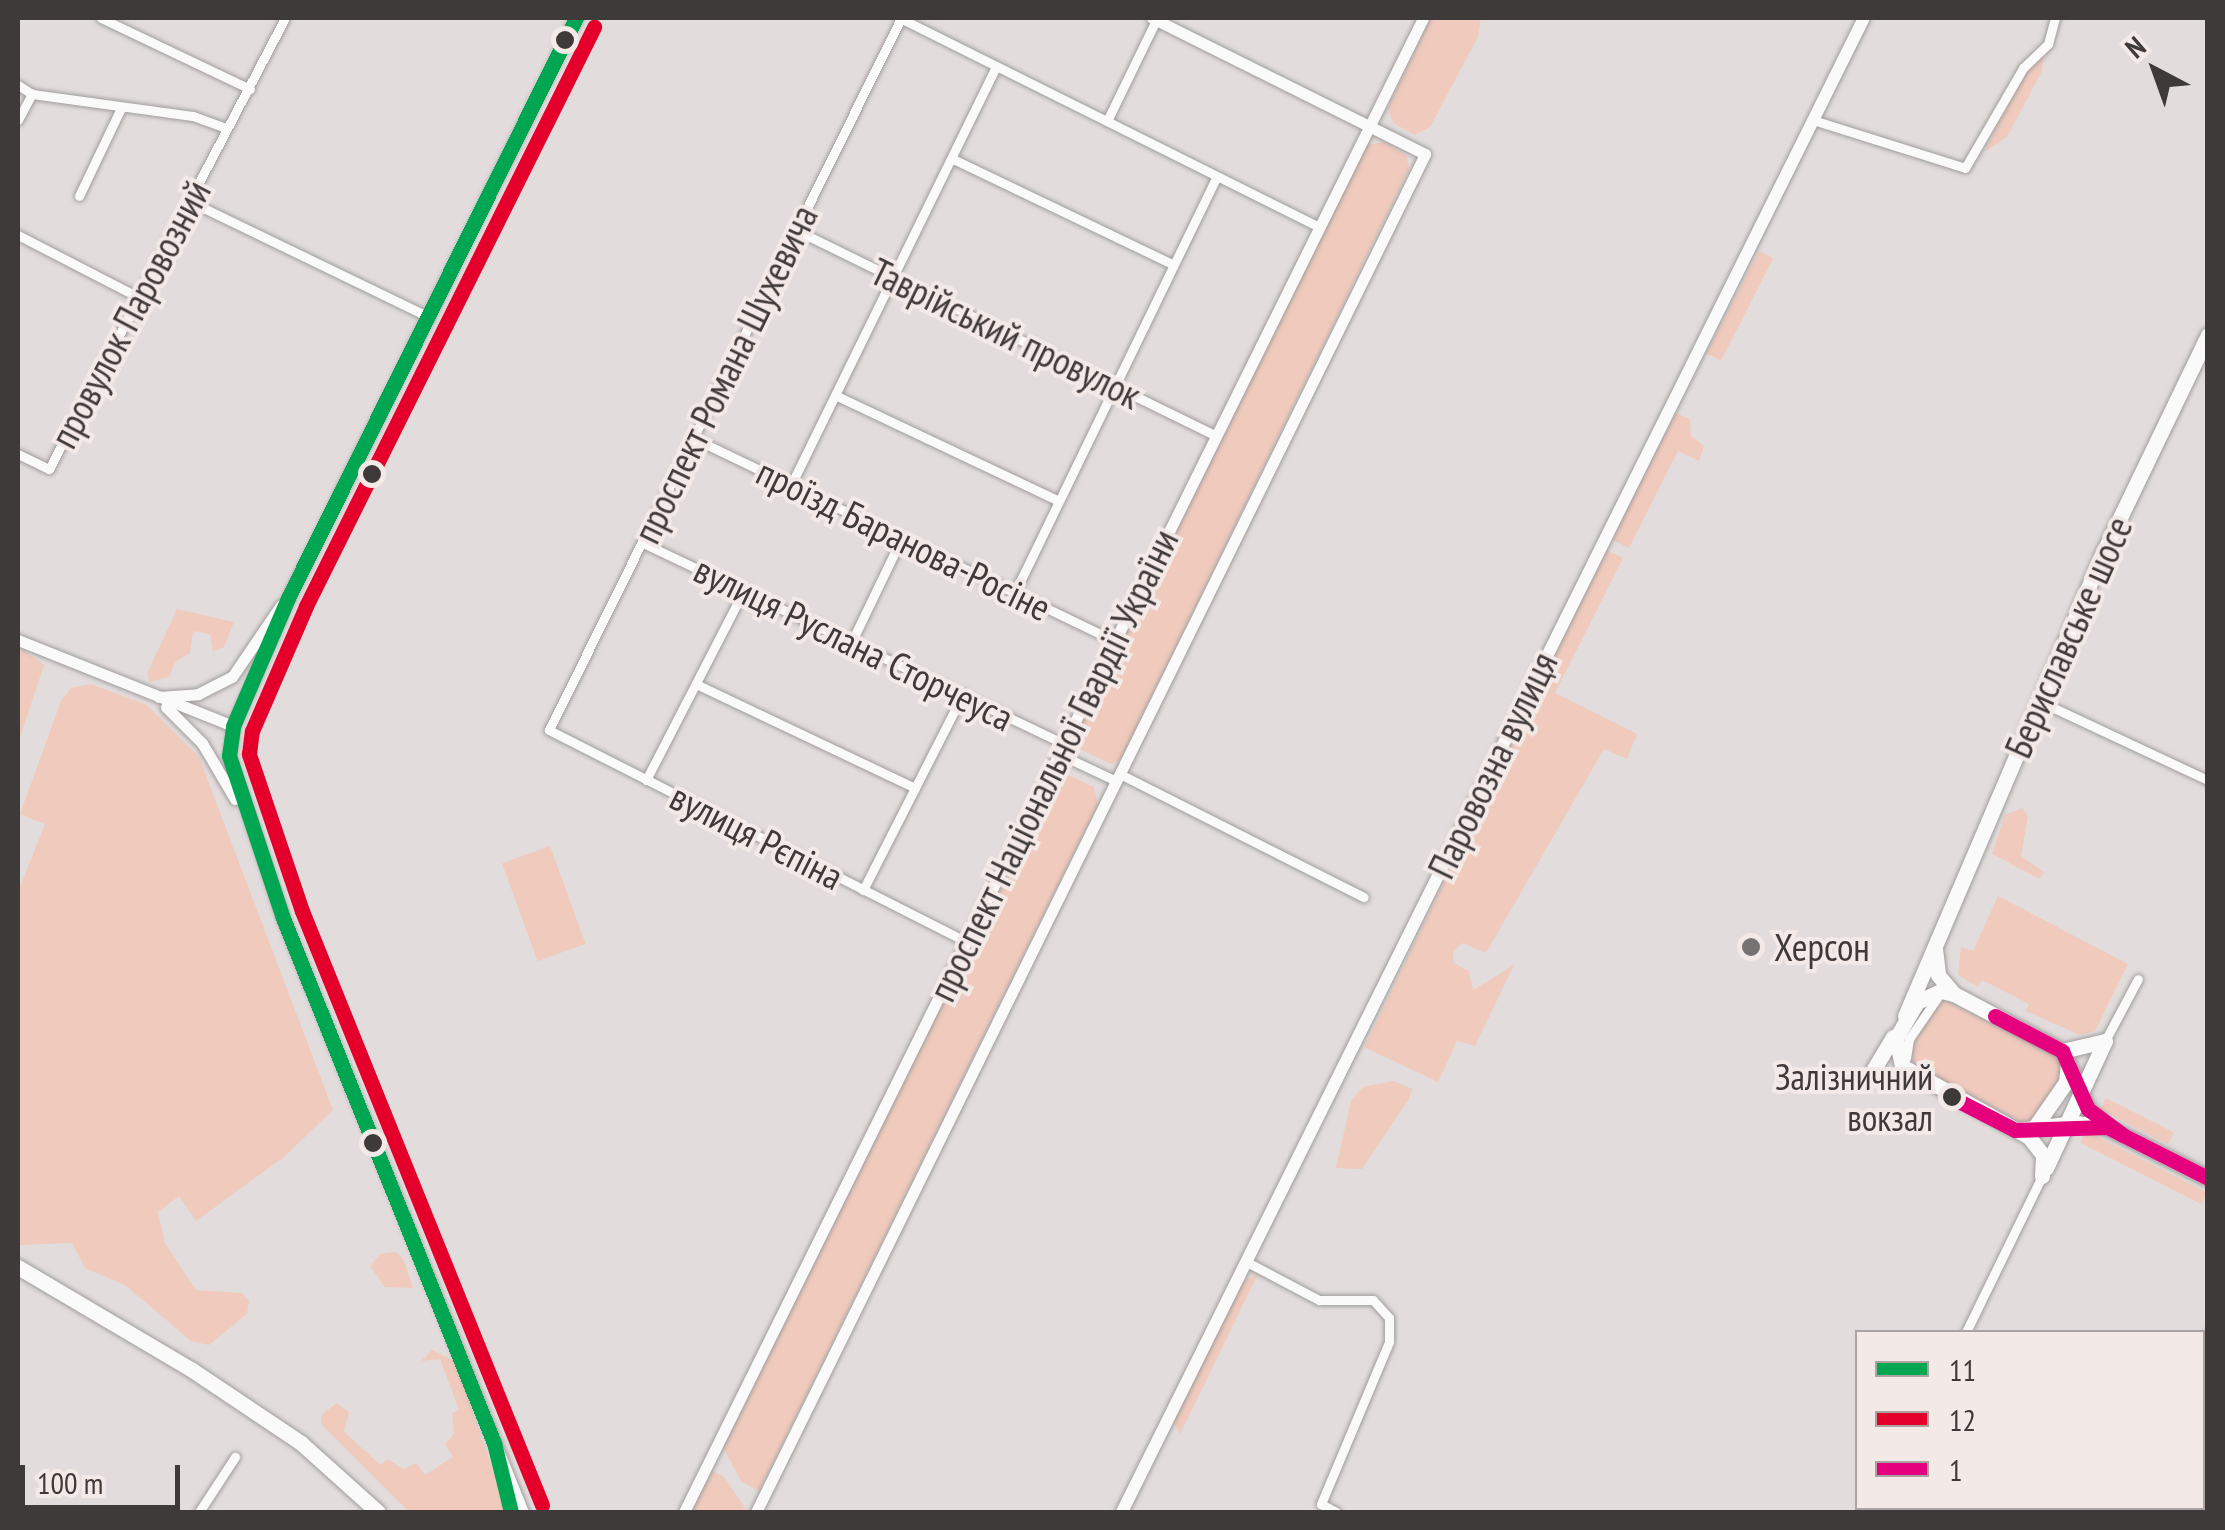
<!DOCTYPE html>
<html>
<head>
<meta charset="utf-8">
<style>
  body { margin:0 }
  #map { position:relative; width:2225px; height:1530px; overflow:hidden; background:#e2dddc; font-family:"PT Sans Narrow",sans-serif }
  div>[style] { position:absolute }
  .green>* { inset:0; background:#f0cabd; transform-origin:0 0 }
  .roads { filter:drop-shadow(0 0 2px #a09d9c) drop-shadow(0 0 2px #a09d9c) }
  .minor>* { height:9px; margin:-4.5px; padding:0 4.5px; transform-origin:4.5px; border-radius:4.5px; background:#fbfafa }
  .tertiary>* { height:11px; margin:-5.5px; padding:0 5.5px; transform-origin:5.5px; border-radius:5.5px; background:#fbfafa }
  .secondary>* { height:12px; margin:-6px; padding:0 6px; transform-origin:6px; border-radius:6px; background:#fbfafa }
  .primary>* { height:15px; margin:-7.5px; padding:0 7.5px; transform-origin:7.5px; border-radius:7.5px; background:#fbfafa }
  .bus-1>* { height:15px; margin:-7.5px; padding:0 7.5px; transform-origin:7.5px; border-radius:7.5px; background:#00a651 }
  .bus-2>* { height:15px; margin:-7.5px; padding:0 7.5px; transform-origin:7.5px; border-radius:7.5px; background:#e4002b }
  .bus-3>* { height:15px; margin:-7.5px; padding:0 7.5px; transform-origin:7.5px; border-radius:7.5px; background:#e5007d }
  .dots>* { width:28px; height:28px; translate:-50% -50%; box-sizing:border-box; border:5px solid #f3e9e6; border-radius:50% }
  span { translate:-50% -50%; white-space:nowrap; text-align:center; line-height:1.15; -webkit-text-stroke:8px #f3e9e6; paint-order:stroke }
  .bus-label { font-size:36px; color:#3e3a39 }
  .right { translate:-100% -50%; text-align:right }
  .street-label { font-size:38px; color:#3e3a39 }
  .poi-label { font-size:38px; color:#3e3a39 }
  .left { translate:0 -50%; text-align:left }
  .frame { position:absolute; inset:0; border:20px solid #3e3a39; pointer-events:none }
  .legend { position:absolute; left:1855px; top:1330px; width:350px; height:180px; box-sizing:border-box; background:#f3e9e6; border:2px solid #aba3a1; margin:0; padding:12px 18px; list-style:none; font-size:30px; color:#3e3a39 }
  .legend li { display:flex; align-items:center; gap:20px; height:50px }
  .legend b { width:50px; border:2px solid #aba3a1 }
  .north { position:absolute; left:2105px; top:20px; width:100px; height:100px; -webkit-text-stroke:8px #f3e9e6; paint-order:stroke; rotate:319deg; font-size:28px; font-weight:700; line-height:40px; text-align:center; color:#3e3a39 }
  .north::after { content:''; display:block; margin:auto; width:35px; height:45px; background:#3e3a39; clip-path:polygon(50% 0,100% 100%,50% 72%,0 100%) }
  .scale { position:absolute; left:20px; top:1465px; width:160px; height:45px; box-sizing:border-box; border:5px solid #3e3a39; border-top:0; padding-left:12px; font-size:30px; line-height:35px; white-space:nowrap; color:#3e3a39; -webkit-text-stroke:8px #f3e9e6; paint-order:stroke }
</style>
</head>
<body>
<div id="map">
  <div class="green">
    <div style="clip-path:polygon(1431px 18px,1481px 18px,1478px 37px,1430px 127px,1415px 135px,1393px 123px,1388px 108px)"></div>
    <div style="clip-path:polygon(2044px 53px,2042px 71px,2007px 137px,1984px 152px,2025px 73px)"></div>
    <div style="clip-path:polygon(1385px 142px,1407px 156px,1409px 169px,1121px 759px,1111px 764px,1075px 747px,1074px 736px,1366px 145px)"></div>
    <div style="left:1759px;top:251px;width:16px;height:115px;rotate:27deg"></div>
    <div style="clip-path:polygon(1676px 413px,1690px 419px,1691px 436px,1704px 446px,1699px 461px,1678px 451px,1629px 548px,1611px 539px)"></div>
    <div style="clip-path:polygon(1606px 550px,1623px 558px,1555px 693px,1637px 734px,1627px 759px,1604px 749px,1486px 953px,1462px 943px,1453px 952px,1454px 963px,1469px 971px,1473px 990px,1514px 965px,1475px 1046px,1457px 1041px,1438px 1082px,1364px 1047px)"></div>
    <div style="clip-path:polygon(177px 609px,234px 622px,224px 647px,213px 652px,210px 634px,193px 631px,190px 653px,175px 662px,169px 677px,150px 682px,147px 674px)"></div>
    <div style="clip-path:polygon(18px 646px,44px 665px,18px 743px)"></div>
    <div style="clip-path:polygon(91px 684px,147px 705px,199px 757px,333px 1110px,284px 1157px,196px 1221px,179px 1196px,158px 1212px,165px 1243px,196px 1290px,242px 1293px,249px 1301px,247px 1314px,209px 1345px,191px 1341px,125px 1285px,85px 1268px,72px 1243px,18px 1245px,18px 892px,45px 824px,20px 814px,61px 701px,71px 688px)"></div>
    <div style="clip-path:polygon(1066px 774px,1094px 787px,1098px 804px,759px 1491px,741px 1481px,723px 1447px,1051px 782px)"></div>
    <div style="clip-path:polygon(2022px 808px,2028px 816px,2021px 856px,2044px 872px,2040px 879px,1992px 854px,2005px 815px)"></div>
    <div style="left:550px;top:846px;width:104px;height:51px;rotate:70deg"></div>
    <div style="clip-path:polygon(1998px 896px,2128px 964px,2095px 1031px,2080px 1035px,2026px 1011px,2029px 1004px,1994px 986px,1982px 980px,1978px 987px,1958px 975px,1961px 947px,1973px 951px)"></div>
    <div style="clip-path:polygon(1944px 1000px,2057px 1055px,2064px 1071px,2034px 1122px,2022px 1123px,1913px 1064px,1911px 1050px,1930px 1013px)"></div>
    <div style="clip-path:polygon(1394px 1081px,1412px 1089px,1409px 1099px,1362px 1169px,1336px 1168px,1351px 1101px,1363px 1087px)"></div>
    <div style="left:2106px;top:1098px;width:76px;height:13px;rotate:27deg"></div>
    <div style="left:2086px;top:1131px;width:136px;height:13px;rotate:27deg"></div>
    <div style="clip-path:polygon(396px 1252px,404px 1260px,413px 1288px,385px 1287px,370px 1266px,380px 1254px)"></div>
    <div style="clip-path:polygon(1258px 1274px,1180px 1434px,1173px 1421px,1240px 1282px)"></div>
    <div style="clip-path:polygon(432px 1350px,455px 1361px,508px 1512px,409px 1512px,321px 1424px,321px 1415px,337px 1403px,349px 1412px,344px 1432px,381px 1465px,387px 1459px,404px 1469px,416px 1463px,425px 1475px,453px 1457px,445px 1444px,454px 1434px,452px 1413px,459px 1410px,440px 1359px,421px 1361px)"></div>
    <div style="clip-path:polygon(711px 1470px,724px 1477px,748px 1512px,691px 1512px)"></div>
  </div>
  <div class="roads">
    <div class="minor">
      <div style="left:101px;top:18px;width:165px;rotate:25.5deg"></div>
      <div style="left:900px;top:18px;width:469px;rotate:26.5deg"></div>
      <div style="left:901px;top:18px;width:794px;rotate:116.31deg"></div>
      <div style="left:549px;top:730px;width:468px;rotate:26.9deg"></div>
      <div style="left:18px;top:85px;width:17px;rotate:33deg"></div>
      <div style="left:32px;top:94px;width:162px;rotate:7.8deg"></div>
      <div style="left:193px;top:116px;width:35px;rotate:20deg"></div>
      <div style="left:18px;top:120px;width:30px;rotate:-62deg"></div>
      <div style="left:1813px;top:120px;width:159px;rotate:17.5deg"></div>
      <div style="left:1965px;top:168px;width:116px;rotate:-59.9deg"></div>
      <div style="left:2023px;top:68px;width:35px;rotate:-44deg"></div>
      <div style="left:2048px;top:44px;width:27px;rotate:-75deg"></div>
      <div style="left:1107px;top:121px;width:114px;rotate:-64.1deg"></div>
      <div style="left:953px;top:159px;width:243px;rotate:25.6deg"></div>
      <div style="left:79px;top:196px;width:98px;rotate:-64.5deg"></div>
      <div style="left:189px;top:201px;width:267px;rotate:25.8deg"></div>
      <div style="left:796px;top:230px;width:468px;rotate:26.1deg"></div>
      <div style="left:18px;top:235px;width:135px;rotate:27.3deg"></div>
      <div style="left:837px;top:396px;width:243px;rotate:25.3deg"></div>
      <div style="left:693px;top:438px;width:467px;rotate:25.7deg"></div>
      <div style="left:18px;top:454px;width:34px;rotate:26deg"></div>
      <div style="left:49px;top:469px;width:509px;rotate:-62.38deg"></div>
      <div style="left:791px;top:485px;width:466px;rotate:-63.9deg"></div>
      <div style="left:643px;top:543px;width:467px;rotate:25.5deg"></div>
      <div style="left:1015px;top:592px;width:462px;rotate:-64.1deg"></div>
      <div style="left:852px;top:641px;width:113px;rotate:-64.3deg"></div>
      <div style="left:696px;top:684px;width:242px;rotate:25.4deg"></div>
      <div style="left:2039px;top:701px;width:187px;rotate:25.1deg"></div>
      <div style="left:1059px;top:754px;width:63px;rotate:25.3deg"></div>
      <div style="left:1120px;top:774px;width:273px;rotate:26.8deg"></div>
      <div style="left:646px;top:780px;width:216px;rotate:-62.7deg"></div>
      <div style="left:863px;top:890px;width:220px;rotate:-63deg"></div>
      <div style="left:2105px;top:1041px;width:70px;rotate:-62deg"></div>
      <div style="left:1906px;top:1058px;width:19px;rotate:-81deg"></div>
      <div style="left:1909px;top:1039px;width:50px;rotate:-55.7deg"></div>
      <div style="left:1245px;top:1261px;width:84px;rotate:27.8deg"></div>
      <div style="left:1319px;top:1300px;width:54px"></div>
      <div style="left:1373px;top:1300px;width:24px;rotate:48deg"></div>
      <div style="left:1389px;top:1318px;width:24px;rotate:90deg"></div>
      <div style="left:1389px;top:1342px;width:176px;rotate:112.8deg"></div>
      <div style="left:1321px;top:1504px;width:17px;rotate:28deg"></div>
      <div style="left:1966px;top:1332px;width:174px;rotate:-64deg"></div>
      <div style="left:199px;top:1512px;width:66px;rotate:-56.8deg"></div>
      <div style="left:1945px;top:1512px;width:5px;rotate:-53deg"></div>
    </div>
    <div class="tertiary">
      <div style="left:18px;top:640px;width:232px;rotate:21.8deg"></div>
      <div style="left:159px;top:697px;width:39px;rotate:-4deg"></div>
      <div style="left:198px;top:694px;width:38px;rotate:-27deg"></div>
      <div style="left:232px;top:677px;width:87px;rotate:-55.8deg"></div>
      <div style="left:166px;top:707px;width:51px;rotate:45deg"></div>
      <div style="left:202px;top:743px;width:65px;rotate:59.5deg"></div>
      <div style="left:2202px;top:1346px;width:12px;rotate:-59deg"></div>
      <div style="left:509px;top:1492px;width:20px;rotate:84deg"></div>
      <div style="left:523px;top:1512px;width:641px;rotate:-112deg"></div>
      <div style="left:283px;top:918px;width:171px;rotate:-108.4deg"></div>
      <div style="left:229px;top:756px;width:30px;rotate:-82deg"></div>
      <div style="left:233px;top:726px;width:139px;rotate:-66.7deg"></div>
      <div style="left:288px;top:598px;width:648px;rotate:-63.59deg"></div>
      <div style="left:684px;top:1512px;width:1667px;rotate:-63.68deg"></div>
      <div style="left:756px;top:1512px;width:1514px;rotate:-63.77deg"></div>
      <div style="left:1425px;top:154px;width:305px;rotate:-153.5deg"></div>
      <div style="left:2119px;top:1512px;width:4px;rotate:-63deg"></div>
    </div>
    <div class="secondary">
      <div style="left:1122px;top:1512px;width:1668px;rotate:-63.59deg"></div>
    </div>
    <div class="primary">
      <div style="left:1935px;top:949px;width:26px;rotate:83deg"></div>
      <div style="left:1938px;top:975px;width:25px;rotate:50deg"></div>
      <div style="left:1905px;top:1016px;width:501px;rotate:-66.86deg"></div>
      <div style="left:2102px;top:555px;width:244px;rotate:-64.3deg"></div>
      <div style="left:2062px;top:1051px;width:44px;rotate:-13.1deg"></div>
      <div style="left:1872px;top:1072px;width:41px;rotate:-59deg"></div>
      <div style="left:2034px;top:1128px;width:56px;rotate:-55.2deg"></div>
      <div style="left:2066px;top:1082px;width:19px;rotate:-84deg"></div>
      <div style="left:2018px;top:1130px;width:57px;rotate:-7deg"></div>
      <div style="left:2075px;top:1123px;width:32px;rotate:7deg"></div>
      <div style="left:2107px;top:1127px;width:113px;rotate:26.8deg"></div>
      <div style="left:2046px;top:1168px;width:140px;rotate:-65.1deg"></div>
      <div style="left:2042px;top:1176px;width:21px;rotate:-87deg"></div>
      <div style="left:2043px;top:1155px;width:23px;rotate:-128deg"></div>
      <div style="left:2029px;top:1137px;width:145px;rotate:-150.8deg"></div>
      <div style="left:1902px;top:1066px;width:29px;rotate:-102deg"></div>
      <div style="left:1896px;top:1038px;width:42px;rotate:-59.7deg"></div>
      <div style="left:1917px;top:1002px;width:26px;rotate:-25deg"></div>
      <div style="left:1941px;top:991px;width:13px;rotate:13deg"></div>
      <div style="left:1954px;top:994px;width:122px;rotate:27.8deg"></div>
      <div style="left:2062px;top:1051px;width:64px;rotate:65.9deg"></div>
      <div style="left:2088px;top:1109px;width:26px;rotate:43deg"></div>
      <div style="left:18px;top:1267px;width:202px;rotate:30.6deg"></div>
      <div style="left:192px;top:1370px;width:131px;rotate:33.8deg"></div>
      <div style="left:301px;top:1443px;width:103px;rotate:41.9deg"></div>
    </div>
  </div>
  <div class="bus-1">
    <div style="left:511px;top:1512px;width:71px;rotate:-103.8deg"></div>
    <div style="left:494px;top:1443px;width:566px;rotate:-111.9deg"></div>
    <div style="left:283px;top:918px;width:171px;rotate:-108.4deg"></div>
    <div style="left:229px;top:756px;width:30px;rotate:-82deg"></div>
    <div style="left:233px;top:726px;width:139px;rotate:-66.7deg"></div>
    <div style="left:288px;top:598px;width:648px;rotate:-63.59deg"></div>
  </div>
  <div class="bus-2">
    <div style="left:542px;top:1505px;width:641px;rotate:-112deg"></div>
    <div style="left:302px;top:911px;width:166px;rotate:-108.7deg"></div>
    <div style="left:249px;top:754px;width:23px;rotate:-83deg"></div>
    <div style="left:252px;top:731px;width:136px;rotate:-66.6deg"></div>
    <div style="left:306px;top:606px;width:647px;rotate:-63.55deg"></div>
  </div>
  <div class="bus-3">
    <div style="left:1995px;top:1016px;width:76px;rotate:27.6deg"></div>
    <div style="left:2062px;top:1051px;width:64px;rotate:65.9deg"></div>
    <div style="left:2088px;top:1109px;width:44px;rotate:36.6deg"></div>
    <div style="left:1947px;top:1095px;width:76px;rotate:27.2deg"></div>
    <div style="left:2015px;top:1130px;width:92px;rotate:-1.9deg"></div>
    <div style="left:2107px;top:1127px;width:113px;rotate:26.8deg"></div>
  </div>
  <div class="dots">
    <div style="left:565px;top:40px;background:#3e3a39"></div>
    <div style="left:372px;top:474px;background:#3e3a39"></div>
    <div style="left:1751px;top:947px;background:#777372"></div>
    <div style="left:1952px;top:1097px;background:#3e3a39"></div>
    <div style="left:373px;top:1143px;background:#3e3a39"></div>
  </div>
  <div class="bus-label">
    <span class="right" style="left:1933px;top:1097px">Залізничний<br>вокзал</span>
  </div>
  <div class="street-label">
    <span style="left:130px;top:314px;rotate:-62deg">провулок Паровозний</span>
    <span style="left:1006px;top:333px;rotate:26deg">Таврійський провулок</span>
    <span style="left:725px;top:374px;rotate:-64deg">проспект Романа Шухевича</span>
    <span style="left:904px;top:539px;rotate:26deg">проїзд Баранова-Росіне</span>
    <span style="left:2068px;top:637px;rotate:-66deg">Бериславське шосе</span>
    <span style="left:854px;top:643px;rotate:26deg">вулиця Руслана Сторчеуса</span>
    <span style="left:1053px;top:765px;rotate:-64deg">проспект Національної Гвардії України</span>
    <span style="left:1492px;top:765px;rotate:-64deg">Паровозна вулиця</span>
    <span style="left:757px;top:836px;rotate:27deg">вулиця Рєпіна</span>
  </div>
  <div class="poi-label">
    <span class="left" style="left:1774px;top:947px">Херсон</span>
  </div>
  <div class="frame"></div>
  <ul class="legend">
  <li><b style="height:12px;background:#00a651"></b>11</li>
  <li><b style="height:12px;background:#e4002b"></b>12</li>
  <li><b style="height:12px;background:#e5007d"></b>1</li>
  </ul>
  <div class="north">N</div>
  <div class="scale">100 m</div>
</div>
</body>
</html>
